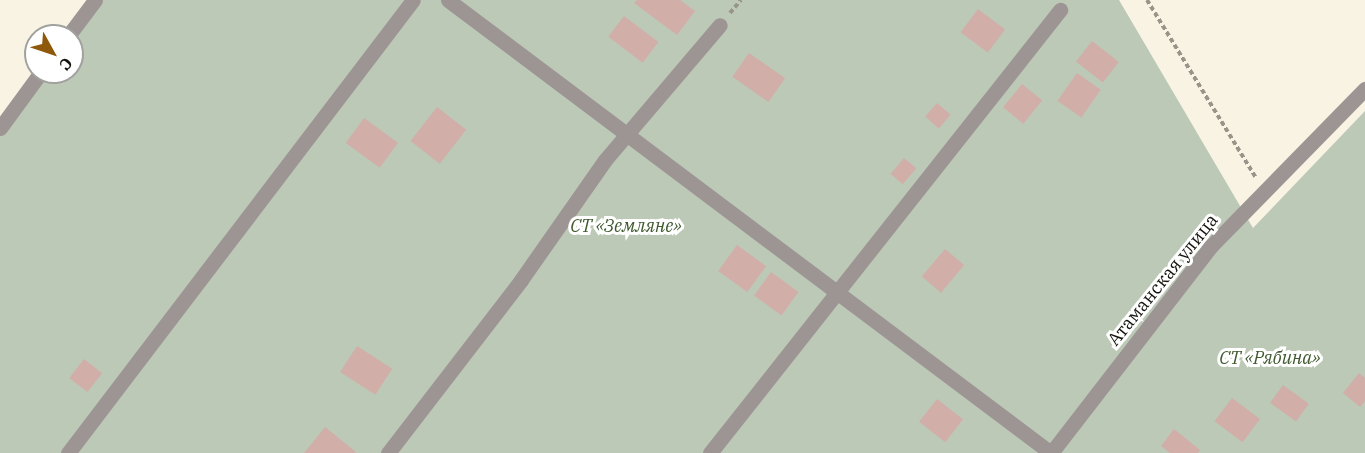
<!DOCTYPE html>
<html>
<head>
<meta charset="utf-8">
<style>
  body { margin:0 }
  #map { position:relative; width:1365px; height:453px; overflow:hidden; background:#f8f3e3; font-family:"IBM Plex Serif",serif }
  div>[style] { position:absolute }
  .green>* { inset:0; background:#bdc9b7 }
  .building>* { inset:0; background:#d1aea8; transform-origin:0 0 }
  .path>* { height:4px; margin-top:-2px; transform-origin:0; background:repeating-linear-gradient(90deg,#989489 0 4.5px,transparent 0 7.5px) }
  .minor>* { height:15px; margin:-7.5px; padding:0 7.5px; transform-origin:7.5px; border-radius:7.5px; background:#9d9593 }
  span { translate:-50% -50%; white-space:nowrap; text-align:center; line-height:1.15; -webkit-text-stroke:6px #fff; paint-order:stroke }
  .park-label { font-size:18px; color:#405a30; font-style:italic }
  .street-label { font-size:18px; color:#15130e }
  .north { position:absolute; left:24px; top:24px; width:60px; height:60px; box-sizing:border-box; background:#fff; border:2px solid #a1a19f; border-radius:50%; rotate:130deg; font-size:16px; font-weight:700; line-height:24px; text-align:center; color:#15130e }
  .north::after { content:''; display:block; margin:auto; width:21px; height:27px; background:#8e590b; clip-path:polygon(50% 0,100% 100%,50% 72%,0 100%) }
</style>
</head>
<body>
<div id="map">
  <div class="green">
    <div style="clip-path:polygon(94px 0,1119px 0,1253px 228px,1365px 111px,1365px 453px,0 453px,0 121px,38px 72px,72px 72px,72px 36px)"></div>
  </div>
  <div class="building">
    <div style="clip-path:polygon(637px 0,680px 0,695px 11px,677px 35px,634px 3px)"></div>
    <div style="left:978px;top:9px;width:34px;height:29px;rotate:37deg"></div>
    <div style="left:624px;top:16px;width:43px;height:26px;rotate:37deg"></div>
    <div style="left:1092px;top:41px;width:34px;height:26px;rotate:38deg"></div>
    <div style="left:749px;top:53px;width:44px;height:29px;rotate:35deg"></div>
    <div style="left:1077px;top:73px;width:29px;height:34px;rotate:35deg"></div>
    <div style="left:1022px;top:84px;width:26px;height:30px;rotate:39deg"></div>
    <div style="left:937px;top:103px;width:18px;height:18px;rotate:41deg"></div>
    <div style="left:437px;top:107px;width:37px;height:43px;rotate:38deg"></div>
    <div style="left:364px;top:118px;width:42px;height:31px;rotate:36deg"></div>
    <div style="left:904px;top:158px;width:16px;height:21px;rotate:40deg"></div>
    <div style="left:737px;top:245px;width:36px;height:32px;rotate:36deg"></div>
    <div style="left:945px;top:249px;width:25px;height:36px;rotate:40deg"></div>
    <div style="left:771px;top:272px;width:34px;height:29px;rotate:36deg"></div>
    <div style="left:357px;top:346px;width:42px;height:31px;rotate:33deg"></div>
    <div style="left:84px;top:359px;width:23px;height:24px;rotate:38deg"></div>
    <div style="clip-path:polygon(1359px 373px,1365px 378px,1365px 401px,1360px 407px,1343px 393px)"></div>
    <div style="left:1283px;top:385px;width:32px;height:22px;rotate:36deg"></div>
    <div style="left:1232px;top:398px;width:35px;height:29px;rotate:37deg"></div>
    <div style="left:937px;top:399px;width:33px;height:29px;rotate:38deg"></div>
    <div style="clip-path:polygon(325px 427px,356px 452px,355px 453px,304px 453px)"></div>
    <div style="clip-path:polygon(1174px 429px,1200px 450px,1198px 453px,1170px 453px,1161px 446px)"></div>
  </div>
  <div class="path">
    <div style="left:1147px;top:0;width:209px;rotate:58.5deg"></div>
    <div style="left:730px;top:13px;width:17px;rotate:-50deg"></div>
  </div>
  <div class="minor">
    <div style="left:448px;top:0;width:754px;rotate:36.92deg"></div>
    <div style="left:68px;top:36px;width:45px;rotate:-53.1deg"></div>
    <div style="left:0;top:128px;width:69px;rotate:-53.8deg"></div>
    <div style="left:68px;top:453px;width:569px;rotate:-52.71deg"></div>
    <div style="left:388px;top:453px;width:218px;rotate:-52.4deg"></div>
    <div style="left:521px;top:280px;width:146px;rotate:-55deg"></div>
    <div style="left:605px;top:160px;width:177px;rotate:-49.6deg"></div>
    <div style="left:710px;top:453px;width:565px;rotate:-51.69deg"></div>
    <div style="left:1051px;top:453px;width:262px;rotate:-52.3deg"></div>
    <div style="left:1211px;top:246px;width:220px;rotate:-45.6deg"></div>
  </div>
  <div class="park-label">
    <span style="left:626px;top:226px">СТ «Земляне»</span>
    <span style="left:1270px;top:358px">СТ «Рябина»</span>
  </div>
  <div class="street-label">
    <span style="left:1163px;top:280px;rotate:-51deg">Атаманская улица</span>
  </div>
  <div class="north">С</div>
</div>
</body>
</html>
